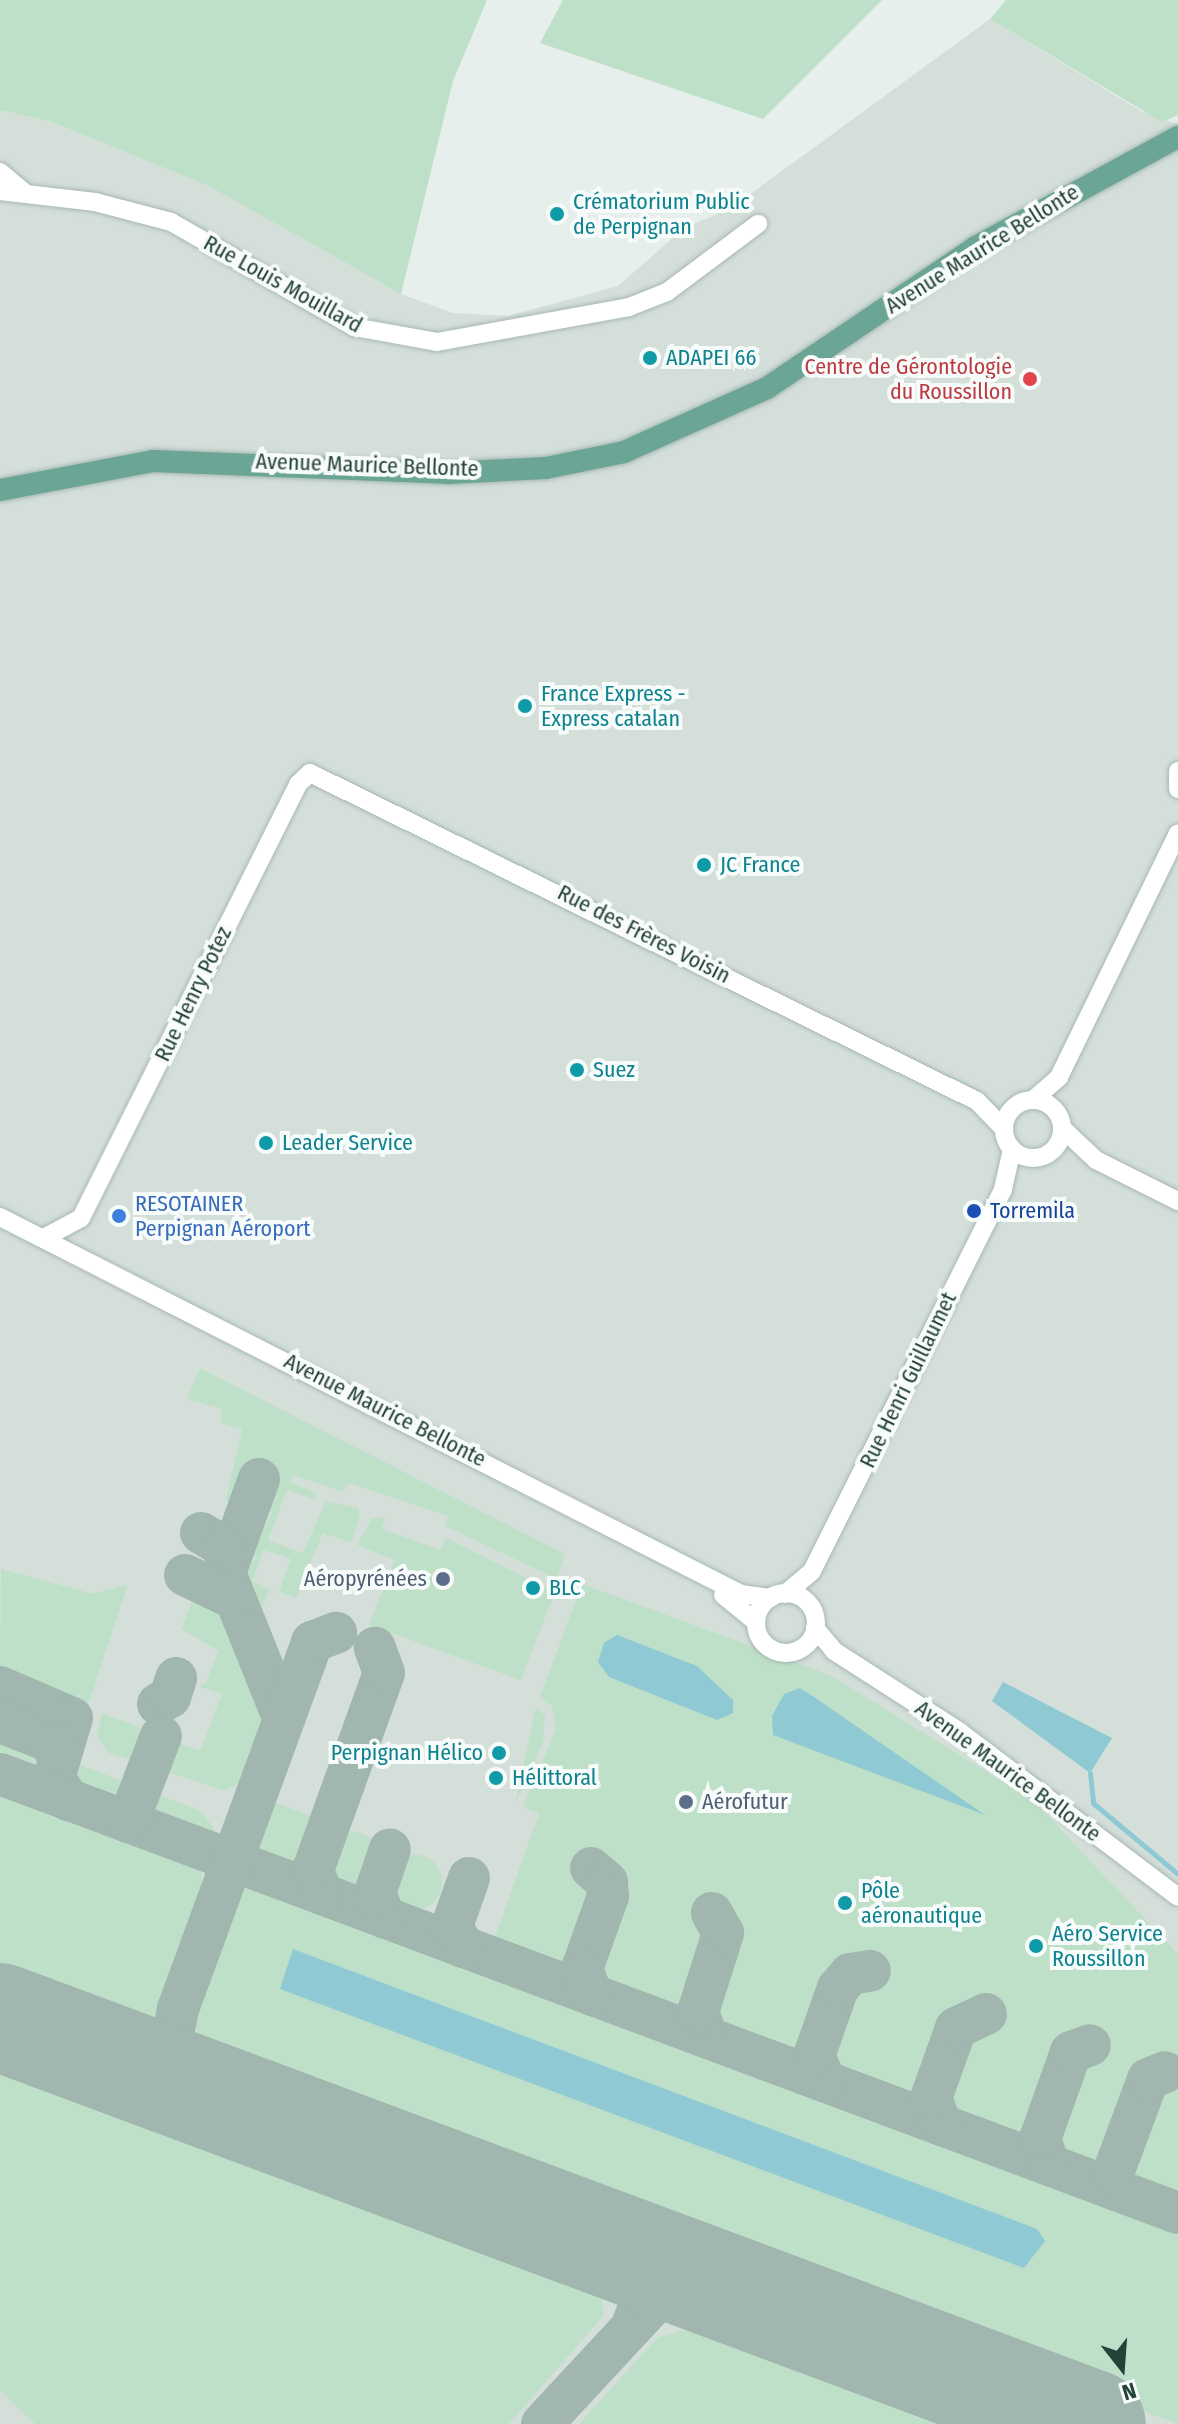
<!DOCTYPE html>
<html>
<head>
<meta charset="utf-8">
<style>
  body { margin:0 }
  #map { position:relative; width:1178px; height:2424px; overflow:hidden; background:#e6efeb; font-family:"Fira Sans Condensed",sans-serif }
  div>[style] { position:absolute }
  .built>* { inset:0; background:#d4dfda }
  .green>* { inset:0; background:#bfe0c8 }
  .round { border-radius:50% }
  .water>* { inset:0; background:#8ec9d4 }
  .stream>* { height:5px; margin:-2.5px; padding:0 2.5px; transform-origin:2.5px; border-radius:2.5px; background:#8ec9d4 }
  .taxiway>* { height:42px; margin:-21px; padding:0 21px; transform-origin:21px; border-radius:21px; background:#a2b6b0 }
  .runway>* { height:108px; margin:-54px; padding:0 54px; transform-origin:54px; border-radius:54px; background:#a2b6b0 }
  .roads { filter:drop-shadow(0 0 2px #a8b8b2) drop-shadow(0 0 2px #a8b8b2) }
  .minor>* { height:18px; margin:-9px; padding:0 9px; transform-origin:9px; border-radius:9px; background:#fff }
  .minor>.ring { margin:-9px; padding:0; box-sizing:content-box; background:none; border:18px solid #fff; border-radius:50% }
  .major>* { height:22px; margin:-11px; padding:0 11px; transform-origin:11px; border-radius:11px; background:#6aa596 }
  .dots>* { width:22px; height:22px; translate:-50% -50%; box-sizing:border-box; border:4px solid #f7fbf9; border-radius:50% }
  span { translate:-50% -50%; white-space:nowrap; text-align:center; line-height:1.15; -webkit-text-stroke:8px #f7fbf9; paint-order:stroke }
  .culture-label { font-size:22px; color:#0d838f }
  .left { translate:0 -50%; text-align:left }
  .right { translate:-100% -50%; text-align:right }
  .street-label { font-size:22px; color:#24423a }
  .health-label { font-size:22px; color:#be3a42 }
  .shop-label { font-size:22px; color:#366cbe }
  .transit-label { font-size:22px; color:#164399 }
  .service-label { font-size:22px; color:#4e5e75 }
  .north { position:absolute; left:1082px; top:2328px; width:80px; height:80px; -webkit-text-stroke:6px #f7fbf9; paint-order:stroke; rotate:163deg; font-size:22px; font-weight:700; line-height:32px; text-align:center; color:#24423a }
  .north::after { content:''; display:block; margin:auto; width:28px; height:36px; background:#24423a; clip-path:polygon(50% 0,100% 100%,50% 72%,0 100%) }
</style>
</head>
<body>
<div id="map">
  <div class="built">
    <div style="clip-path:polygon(990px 19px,1141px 111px,1178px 124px,1178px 2424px,0 2424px,0 110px,52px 122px,210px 186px,401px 294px,453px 313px,508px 316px,618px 286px,683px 229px,731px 208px)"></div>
  </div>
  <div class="green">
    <div style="clip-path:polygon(0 0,487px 0,453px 81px,401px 294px,209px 186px,52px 122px,0 110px)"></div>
    <div style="clip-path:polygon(563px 0,882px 0,763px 119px,540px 43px)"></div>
    <div style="clip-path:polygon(1006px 0,1178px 0,1178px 115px,1162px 122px,990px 19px)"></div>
    <div style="clip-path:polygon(200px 1368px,565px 1554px,557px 1579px,445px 1526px,448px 1516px,349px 1483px,343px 1492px,294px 1475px,290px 1482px,316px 1493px,314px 1499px,287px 1490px,268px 1540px,303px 1553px,326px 1501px,358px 1508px,360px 1517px,351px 1543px,323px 1533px,296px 1598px,279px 1592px,291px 1559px,264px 1550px,252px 1581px,270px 1589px,259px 1615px,284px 1682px,237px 1575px,257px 1558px,246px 1553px,257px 1520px,267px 1524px,272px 1510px,258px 1507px,265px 1482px,255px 1479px,244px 1507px,226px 1500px,242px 1429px,220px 1423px,222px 1409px,187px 1399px)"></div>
    <div style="clip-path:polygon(385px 1517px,382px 1529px,440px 1550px,446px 1538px,555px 1592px,521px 1680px,369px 1625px,395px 1560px,357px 1545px,371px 1519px)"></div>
    <div style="clip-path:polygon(1px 1569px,94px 1594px,128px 1584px,88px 1705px,0 1675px)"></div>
    <div style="clip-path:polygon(582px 1584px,830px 1675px,1034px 1801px,1178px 1954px,1178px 2201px,493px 1942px,539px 1814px,523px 1807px,556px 1730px,552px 1706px,540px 1697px)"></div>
    <div style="clip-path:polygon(198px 1587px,215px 1592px,274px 1711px,249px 1777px,225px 1791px,109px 1753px,97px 1736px,102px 1713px,200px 1751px,222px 1694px,197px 1686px,205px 1684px,219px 1651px,181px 1629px)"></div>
    <div style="clip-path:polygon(0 1701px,56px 1719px,55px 1734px,0 1713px)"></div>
    <div style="clip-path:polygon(536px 1706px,545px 1716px,543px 1742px,515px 1804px)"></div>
    <div style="clip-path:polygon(0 1734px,42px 1751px,43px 1767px,33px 1772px,0 1761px)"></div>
    <div style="clip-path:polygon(75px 1763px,201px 1811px,216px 1831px,191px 1832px,67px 1784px)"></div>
    <div style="clip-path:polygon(0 1787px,192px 1859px,200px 1868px,205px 1898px,167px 2004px,147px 2023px,104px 2030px,0 1991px)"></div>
    <div style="clip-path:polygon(269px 1800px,316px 1818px,297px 1869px,271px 1861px,260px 1849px,255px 1824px)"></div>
    <div class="round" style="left:322px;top:1831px;width:58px;height:58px"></div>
    <div class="round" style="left:386px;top:1854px;width:56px;height:56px"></div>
    <div style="clip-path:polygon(268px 1885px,1178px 2228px,1178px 2424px,232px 2077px,201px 2053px,191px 2010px,229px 1905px,246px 1888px)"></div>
    <div style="clip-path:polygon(0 2041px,573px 2254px,599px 2278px,604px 2315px,509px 2424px,35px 2424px,0 2391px)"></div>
    <div style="clip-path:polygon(716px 2320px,747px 2321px,1023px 2424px,579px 2424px,657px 2338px)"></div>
  </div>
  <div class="water">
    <div style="clip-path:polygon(617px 1635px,697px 1666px,733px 1700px,733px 1713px,717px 1720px,609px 1677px,598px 1662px,604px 1643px)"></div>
    <div style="clip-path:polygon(1003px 1682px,1112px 1738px,1090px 1773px,992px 1701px)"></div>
    <div style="clip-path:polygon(800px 1688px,814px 1697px,985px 1815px,773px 1735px,772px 1716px,784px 1694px)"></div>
    <div style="clip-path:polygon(293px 1949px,1037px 2229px,1045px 2241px,1024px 2268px,280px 1989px)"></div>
  </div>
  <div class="stream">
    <div style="left:1090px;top:1773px;width:30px;rotate:84deg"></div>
    <div style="left:1093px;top:1803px;width:111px;rotate:39.9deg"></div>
  </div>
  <div class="taxiway">
    <div style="left:259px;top:1479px;width:100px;rotate:109.9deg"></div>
    <div style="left:225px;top:1573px;width:155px;rotate:68.1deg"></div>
    <div style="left:201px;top:1533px;width:26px;rotate:31deg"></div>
    <div style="left:223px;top:1546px;width:21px;rotate:79deg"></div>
    <div style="left:185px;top:1575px;width:53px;rotate:25.6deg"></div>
    <div style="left:0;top:1687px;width:78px;rotate:23.3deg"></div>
    <div style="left:72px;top:1718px;width:63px;rotate:106.7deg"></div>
    <div style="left:54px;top:1778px;width:27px;rotate:56deg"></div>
    <div style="left:158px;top:1704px;width:14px;rotate:-30deg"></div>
    <div style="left:170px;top:1697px;width:20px;rotate:-72deg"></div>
    <div style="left:0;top:1722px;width:55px;rotate:21.4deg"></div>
    <div style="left:51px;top:1742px;width:20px;rotate:66deg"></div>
    <div style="left:0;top:1774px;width:1257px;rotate:20.44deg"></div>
    <div style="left:128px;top:1822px;width:92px;rotate:-69deg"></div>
    <div style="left:591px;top:1868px;width:21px;rotate:41deg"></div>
    <div style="left:607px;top:1882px;width:14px;rotate:86deg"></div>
    <div style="left:608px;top:1896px;width:77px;rotate:109.6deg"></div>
    <div style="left:582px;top:1969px;width:28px;rotate:69deg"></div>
    <div style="left:322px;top:1894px;width:26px;rotate:-111deg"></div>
    <div style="left:313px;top:1870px;width:209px;rotate:-70.2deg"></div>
    <div style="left:384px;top:1673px;width:27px;rotate:-110deg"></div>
    <div style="left:385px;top:1918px;width:27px;rotate:-112deg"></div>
    <div style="left:375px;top:1893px;width:46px;rotate:-71.2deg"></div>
    <div style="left:463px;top:1947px;width:24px;rotate:-118deg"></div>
    <div style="left:452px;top:1926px;width:51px;rotate:-70.5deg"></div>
    <div style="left:707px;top:2037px;width:27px;rotate:-110deg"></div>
    <div style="left:698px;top:2012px;width:83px;rotate:-72.4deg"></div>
    <div style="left:723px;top:1933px;width:23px;rotate:-119deg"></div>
    <div style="left:826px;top:2082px;width:29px;rotate:-115deg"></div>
    <div style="left:814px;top:2056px;width:72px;rotate:-70.6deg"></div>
    <div style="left:838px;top:1988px;width:18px;rotate:-49deg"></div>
    <div style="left:850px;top:1974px;width:20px;rotate:-9deg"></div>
    <div style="left:230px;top:2102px;width:64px;rotate:-145.8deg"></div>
    <div style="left:177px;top:2066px;width:26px;rotate:-101deg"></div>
    <div style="left:172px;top:2040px;width:32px;rotate:-79deg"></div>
    <div style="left:178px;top:2009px;width:391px;rotate:-69.9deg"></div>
    <div style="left:312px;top:1642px;width:26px;rotate:-21deg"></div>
    <div style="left:941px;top:2125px;width:29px;rotate:-110deg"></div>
    <div style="left:931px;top:2098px;width:74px;rotate:-70.3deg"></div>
    <div style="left:956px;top:2028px;width:33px;rotate:-25deg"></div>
    <div style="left:1049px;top:2165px;width:28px;rotate:-109deg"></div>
    <div style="left:1040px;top:2139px;width:92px;rotate:-70.4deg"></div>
    <div style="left:1071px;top:2052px;width:20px;rotate:-20deg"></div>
    <div style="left:1116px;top:2190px;width:15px;rotate:-106deg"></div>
    <div style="left:1112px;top:2176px;width:103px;rotate:-69.6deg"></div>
    <div style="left:1148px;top:2079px;width:18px;rotate:-22deg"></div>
    <div style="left:616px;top:2247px;width:26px;rotate:28deg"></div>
    <div style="left:639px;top:2259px;width:22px;rotate:58deg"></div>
    <div style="left:651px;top:2278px;width:45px;rotate:112deg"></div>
    <div style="left:542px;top:2424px;width:190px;rotate:-47.1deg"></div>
    <div style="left:671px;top:2285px;width:26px;rotate:-13deg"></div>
    <div style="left:696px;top:2279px;width:34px;rotate:17deg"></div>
  </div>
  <div class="runway">
    <div style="left:0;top:2017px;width:1165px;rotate:20.44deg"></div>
  </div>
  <div class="roads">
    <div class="minor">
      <div style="left:0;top:172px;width:33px;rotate:40deg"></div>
      <div style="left:0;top:191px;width:96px;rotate:6.6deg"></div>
      <div style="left:95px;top:202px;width:79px;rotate:14.7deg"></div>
      <div style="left:171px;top:222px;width:211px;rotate:29.8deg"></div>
      <div style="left:354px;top:327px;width:84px;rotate:10.2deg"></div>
      <div style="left:437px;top:342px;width:195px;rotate:-10.3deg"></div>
      <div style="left:629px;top:307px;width:41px;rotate:-21.5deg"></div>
      <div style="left:667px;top:292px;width:114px;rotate:-36.8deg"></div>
      <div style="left:1178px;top:771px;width:18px;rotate:90deg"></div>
      <div style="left:1033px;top:1100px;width:35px;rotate:-41deg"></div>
      <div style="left:1059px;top:1077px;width:271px;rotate:-64deg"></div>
      <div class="ring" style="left:1004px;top:1100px;width:40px;height:40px"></div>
      <div style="left:1062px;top:1128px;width:47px;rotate:43.3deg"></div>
      <div style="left:1096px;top:1160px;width:92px;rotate:26.6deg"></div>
      <div style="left:0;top:1217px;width:831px;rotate:26.97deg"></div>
      <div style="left:741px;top:1594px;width:30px;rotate:8deg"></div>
      <div style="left:44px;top:1238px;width:42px;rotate:-28.4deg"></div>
      <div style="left:81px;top:1218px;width:485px;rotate:-63.4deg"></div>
      <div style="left:298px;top:784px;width:16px;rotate:-43deg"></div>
      <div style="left:310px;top:773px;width:743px;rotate:26.19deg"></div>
      <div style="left:977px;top:1101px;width:39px;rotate:46deg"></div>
      <div class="ring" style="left:756px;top:1593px;width:42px;height:42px"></div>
      <div style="left:785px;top:1594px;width:35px;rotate:-40deg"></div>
      <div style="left:812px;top:1571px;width:427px;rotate:-63.4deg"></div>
      <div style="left:1003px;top:1189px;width:41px;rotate:-77.3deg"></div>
      <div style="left:723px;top:1595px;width:43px;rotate:39.3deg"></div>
      <div style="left:815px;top:1628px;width:30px;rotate:50deg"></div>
      <div style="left:834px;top:1651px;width:150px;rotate:32.7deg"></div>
      <div style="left:960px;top:1732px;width:273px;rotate:37.1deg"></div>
    </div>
    <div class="major">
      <div style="left:0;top:490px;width:156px;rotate:-10.7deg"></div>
      <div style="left:153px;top:461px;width:294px;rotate:2.3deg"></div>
      <div style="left:447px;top:473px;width:99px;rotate:-2.9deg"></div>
      <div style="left:546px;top:468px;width:80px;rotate:-11.6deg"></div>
      <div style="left:624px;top:452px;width:157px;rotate:-24.1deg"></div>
      <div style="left:767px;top:388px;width:252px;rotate:-34deg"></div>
      <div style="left:976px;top:247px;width:230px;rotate:-28.6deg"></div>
    </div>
  </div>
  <div class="dots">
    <div style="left:557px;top:214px;background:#0f9aa8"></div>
    <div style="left:650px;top:358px;background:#0f9aa8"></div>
    <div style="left:1030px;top:379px;background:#e0444e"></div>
    <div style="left:525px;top:706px;background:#0f9aa8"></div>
    <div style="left:704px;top:865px;background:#0f9aa8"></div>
    <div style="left:577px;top:1070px;background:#0f9aa8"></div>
    <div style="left:266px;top:1143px;background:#0f9aa8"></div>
    <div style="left:974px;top:1211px;background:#1a4fb4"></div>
    <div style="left:119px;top:1216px;background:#3f7fe0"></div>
    <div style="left:443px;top:1579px;background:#5c6f8a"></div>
    <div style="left:533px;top:1588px;background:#0f9aa8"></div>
    <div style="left:499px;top:1753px;background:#0f9aa8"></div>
    <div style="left:496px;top:1778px;background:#0f9aa8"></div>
    <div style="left:686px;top:1802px;background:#5c6f8a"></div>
    <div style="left:845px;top:1903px;background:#0f9aa8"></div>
    <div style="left:1036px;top:1946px;background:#0f9aa8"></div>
  </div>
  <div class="culture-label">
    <span class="left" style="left:573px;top:214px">Crématorium Public<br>de Perpignan</span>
    <span class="left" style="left:666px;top:358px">ADAPEI 66</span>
    <span class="left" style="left:541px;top:706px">France Express -<br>Express catalan</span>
    <span class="left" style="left:720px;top:865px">JC France</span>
    <span class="left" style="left:593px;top:1070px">Suez</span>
    <span class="left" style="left:282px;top:1143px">Leader Service</span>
    <span class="left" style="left:549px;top:1588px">BLC</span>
    <span class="right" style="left:483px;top:1753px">Perpignan Hélico</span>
    <span class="left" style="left:512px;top:1778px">Hélittoral</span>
    <span class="left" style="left:861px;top:1903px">Pôle<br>aéronautique</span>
    <span class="left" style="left:1052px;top:1946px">Aéro Service<br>Roussillon</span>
  </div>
  <div class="street-label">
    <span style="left:982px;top:249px;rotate:-32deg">Avenue Maurice Bellonte</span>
    <span style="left:283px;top:284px;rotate:29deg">Rue Louis Mouillard</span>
    <span style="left:367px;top:465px;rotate:2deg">Avenue Maurice Bellonte</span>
    <span style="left:644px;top:934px;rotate:27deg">Rue des Frères Voisin</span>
    <span style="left:193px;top:994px;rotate:-64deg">Rue Henry Potez</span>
    <span style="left:908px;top:1380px;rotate:-64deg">Rue Henri Guillaumet</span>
    <span style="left:385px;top:1410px;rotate:27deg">Avenue Maurice Bellonte</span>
    <span style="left:1008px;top:1771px;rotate:36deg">Avenue Maurice Bellonte</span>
  </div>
  <div class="health-label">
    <span class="right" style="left:1012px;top:379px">Centre de Gérontologie<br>du Roussillon</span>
  </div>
  <div class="shop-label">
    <span class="left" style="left:135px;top:1216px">RESOTAINER<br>Perpignan Aéroport</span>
  </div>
  <div class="transit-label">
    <span class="left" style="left:990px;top:1211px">Torremila</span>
  </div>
  <div class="service-label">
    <span class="right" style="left:427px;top:1579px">Aéropyrénées</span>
    <span class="left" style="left:702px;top:1802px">Aérofutur</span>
  </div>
  <div class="north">N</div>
</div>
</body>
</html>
